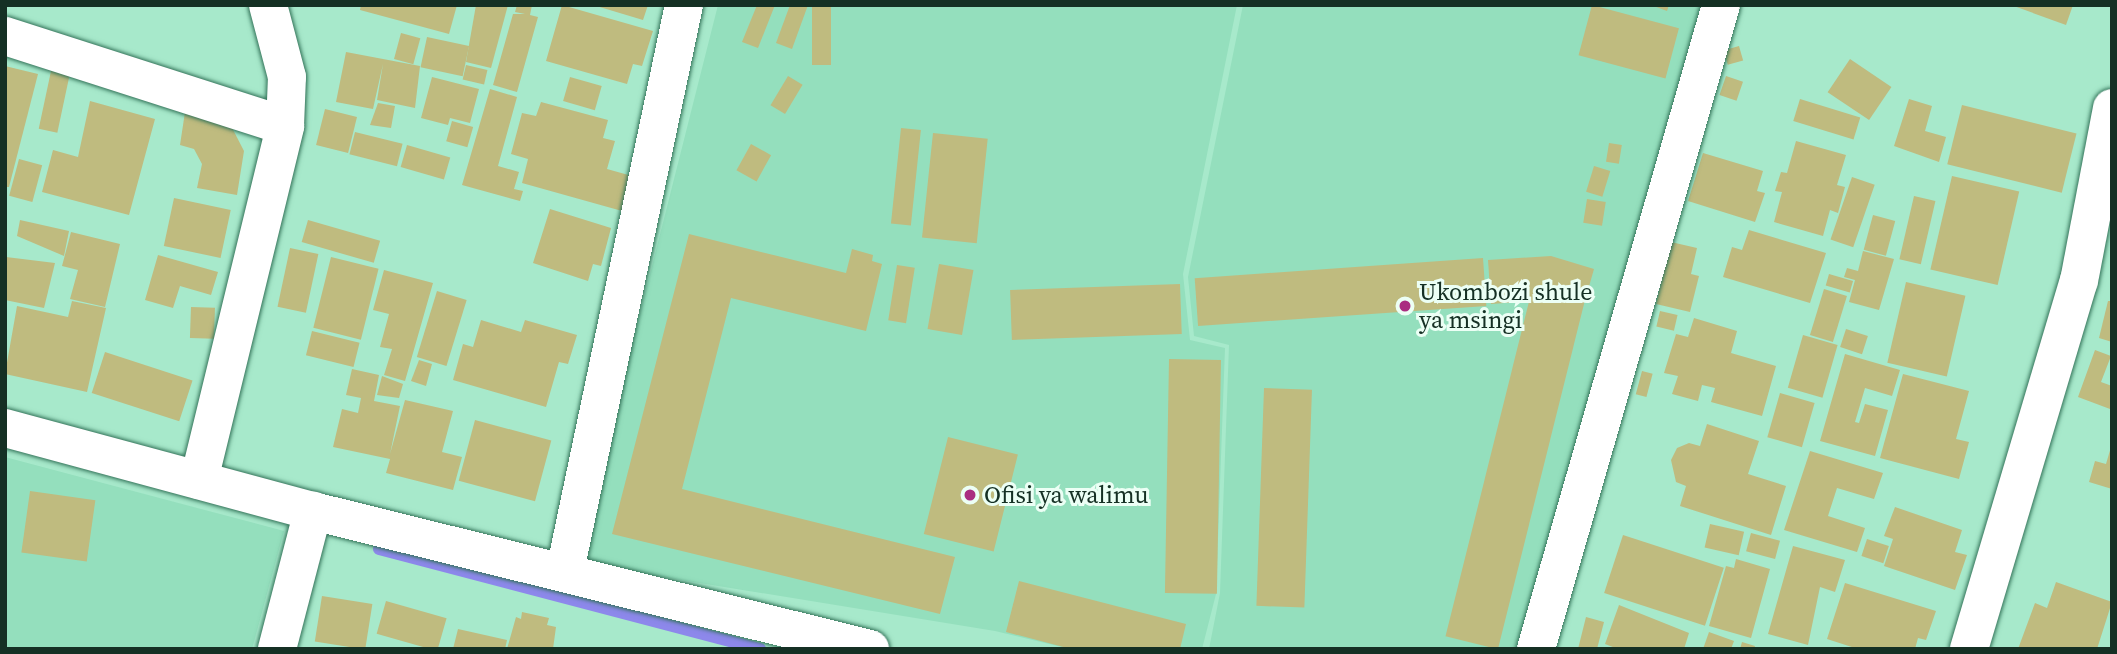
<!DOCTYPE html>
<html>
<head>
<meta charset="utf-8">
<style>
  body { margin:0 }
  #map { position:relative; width:2117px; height:654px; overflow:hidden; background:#a7e9cb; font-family:"Source Serif 4",serif }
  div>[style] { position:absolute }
  .built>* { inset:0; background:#94dfbd }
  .stream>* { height:12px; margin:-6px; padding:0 6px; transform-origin:6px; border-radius:6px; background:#8d88eb }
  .building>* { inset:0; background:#bfbb7f; transform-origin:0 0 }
  .roads { filter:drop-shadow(0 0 2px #337359) drop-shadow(0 0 2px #337359) }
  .minor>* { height:38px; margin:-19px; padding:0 19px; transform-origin:19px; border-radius:19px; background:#fff }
  .dots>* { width:19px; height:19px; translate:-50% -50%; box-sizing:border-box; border:4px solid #ecfff5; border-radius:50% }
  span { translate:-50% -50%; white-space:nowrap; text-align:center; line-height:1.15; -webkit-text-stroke:6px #ecfff5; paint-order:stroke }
  .poi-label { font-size:24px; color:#153024 }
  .left { translate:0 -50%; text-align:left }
  .frame { position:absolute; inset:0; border:7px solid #153024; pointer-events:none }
</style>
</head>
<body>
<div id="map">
  <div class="built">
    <div style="clip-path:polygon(718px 5px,1237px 5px,1183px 274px,1190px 340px,1225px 348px,1216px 594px,1202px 649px,1070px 649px,995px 631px,577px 563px)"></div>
    <div style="clip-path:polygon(1243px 5px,1706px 5px,1521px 649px,1209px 649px,1220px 593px,1229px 345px,1194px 336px,1188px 277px)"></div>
    <div style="clip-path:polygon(5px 457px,284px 531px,252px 649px,5px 649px)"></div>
  </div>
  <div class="stream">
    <div style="left:379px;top:549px;width:394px;rotate:14.7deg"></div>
  </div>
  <div class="building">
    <div style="clip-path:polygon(361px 5px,457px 5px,449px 34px,360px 10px)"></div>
    <div style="clip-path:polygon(476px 5px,508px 5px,491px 68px,466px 62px)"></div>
    <div style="clip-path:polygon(517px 5px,532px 5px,530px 15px,538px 17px,517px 92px,493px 85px,513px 14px,525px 14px,515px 12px)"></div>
    <div style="clip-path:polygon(562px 5px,653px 31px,642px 66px,633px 64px,627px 84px,546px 61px)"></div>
    <div style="clip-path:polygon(593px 5px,648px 5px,643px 20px)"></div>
    <div style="clip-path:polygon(757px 5px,775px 5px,758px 48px,742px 42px)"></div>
    <div style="clip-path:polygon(790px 5px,808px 5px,792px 49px,776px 43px)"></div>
    <div style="left:812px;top:5px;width:19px;height:60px"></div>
    <div style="left:1592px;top:5px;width:90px;height:52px;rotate:15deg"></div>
    <div style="clip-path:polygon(1651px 5px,1669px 5px,1667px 11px)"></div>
    <div style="clip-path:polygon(2011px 5px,2073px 5px,2066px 25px)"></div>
    <div style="left:401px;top:33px;width:20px;height:27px;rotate:15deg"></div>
    <div style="left:427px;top:37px;width:43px;height:31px;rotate:12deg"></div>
    <div style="left:1739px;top:46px;width:15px;height:16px;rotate:74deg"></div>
    <div style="clip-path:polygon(346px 52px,420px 66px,415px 108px,377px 100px,383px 64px,373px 109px,336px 102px)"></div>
    <div style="left:1850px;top:59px;width:50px;height:40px;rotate:34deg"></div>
    <div style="left:466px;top:65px;width:22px;height:15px;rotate:13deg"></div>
    <div style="clip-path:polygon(5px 66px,38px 74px,9px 187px,5px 187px)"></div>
    <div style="left:51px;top:71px;width:19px;height:59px;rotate:12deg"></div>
    <div style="left:788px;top:76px;width:17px;height:34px;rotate:31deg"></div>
    <div style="left:1726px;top:76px;width:18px;height:20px;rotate:19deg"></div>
    <div style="clip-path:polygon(432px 77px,479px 89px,470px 123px,450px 118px,448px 125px,421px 118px)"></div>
    <div style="left:570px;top:77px;width:33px;height:25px;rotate:16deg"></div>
    <div style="clip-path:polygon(490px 89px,517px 97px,498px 166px,519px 172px,514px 189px,523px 191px,520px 201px,462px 185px)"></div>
    <div style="left:1800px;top:99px;width:63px;height:23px;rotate:17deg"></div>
    <div style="clip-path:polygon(1909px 99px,1932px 106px,1925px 131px,1946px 137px,1939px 162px,1894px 146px)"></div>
    <div style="clip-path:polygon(90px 101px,155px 119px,129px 215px,42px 192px,53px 150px,78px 157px)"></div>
    <div style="clip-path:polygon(541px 102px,608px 120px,603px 138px,615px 141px,607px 169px,632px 176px,622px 211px,522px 183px,528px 159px,511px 154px,522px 113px,536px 116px)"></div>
    <div style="clip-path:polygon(378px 103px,395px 106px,391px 128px,370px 125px)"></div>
    <div style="left:1962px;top:105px;width:118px;height:61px;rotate:14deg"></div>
    <div style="left:325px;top:109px;width:33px;height:37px;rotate:14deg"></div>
    <div style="clip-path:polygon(185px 112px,227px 118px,244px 151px,237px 195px,197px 188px,202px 164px,194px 149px,180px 145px)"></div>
    <div style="left:452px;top:121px;width:22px;height:21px;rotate:16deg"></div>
    <div style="left:901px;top:128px;width:20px;height:96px;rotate:6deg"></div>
    <div style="left:355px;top:132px;width:49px;height:23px;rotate:14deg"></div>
    <div style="left:933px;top:133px;width:55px;height:105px;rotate:6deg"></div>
    <div style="clip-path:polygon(1796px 141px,1846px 155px,1837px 185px,1845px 187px,1838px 213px,1830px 210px,1823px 236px,1774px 222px,1782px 192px,1775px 191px,1781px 172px,1787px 173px)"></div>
    <div style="left:1609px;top:143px;width:13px;height:19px;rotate:9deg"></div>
    <div style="left:751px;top:144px;width:23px;height:30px;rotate:29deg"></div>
    <div style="left:407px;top:145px;width:45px;height:23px;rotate:16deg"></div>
    <div style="clip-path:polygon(1703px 153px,1763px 171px,1757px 191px,1765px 193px,1755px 222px,1688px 201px)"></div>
    <div style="left:19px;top:159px;width:24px;height:38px;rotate:15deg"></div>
    <div style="left:1594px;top:166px;width:17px;height:27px;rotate:17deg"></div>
    <div style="left:1952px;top:176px;width:69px;height:96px;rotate:13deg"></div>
    <div style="left:1852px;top:177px;width:24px;height:66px;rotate:19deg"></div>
    <div style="left:1914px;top:196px;width:22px;height:65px;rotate:13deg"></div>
    <div style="left:174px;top:198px;width:58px;height:49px;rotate:12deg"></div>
    <div style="left:1587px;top:199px;width:19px;height:24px;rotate:9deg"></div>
    <div style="clip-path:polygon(550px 209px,611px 228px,601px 266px,593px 264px,588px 281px,533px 263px)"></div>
    <div style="left:1873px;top:215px;width:23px;height:36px;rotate:15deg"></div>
    <div style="clip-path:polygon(20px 220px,69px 231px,64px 256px,17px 236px)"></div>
    <div style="left:308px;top:220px;width:75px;height:23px;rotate:16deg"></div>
    <div style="clip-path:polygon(1749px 230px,1826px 253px,1810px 303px,1723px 277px,1732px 247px,1742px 250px)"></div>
    <div style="clip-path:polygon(71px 232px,120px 244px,105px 307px,70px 299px,78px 270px,62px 266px)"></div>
    <div style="clip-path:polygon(689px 234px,846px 273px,852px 249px,873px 255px,872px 261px,882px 264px,866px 331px,731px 298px,682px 489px,955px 557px,940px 614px,612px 534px)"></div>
    <div style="clip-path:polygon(1671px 242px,1697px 248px,1691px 274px,1699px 276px,1690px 312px,1656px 304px)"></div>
    <div style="left:290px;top:248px;width:29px;height:60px;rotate:12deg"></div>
    <div style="clip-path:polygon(1863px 251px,1894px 259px,1879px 310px,1849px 302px,1855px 280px,1844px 277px,1847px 268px,1858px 271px)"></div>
    <div style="clip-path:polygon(158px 255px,218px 272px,211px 295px,180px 286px,173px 308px,145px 300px)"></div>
    <div style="clip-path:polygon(1551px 256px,1594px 269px,1586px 297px,1491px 304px,1488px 260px)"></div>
    <div style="clip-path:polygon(6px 257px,55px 263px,44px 308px,5px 300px)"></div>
    <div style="left:331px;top:257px;width:49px;height:73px;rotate:14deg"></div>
    <div style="left:1483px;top:258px;width:48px;height:289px;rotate:86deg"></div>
    <div style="left:939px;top:264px;width:35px;height:66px;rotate:10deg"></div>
    <div style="left:897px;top:265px;width:18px;height:56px;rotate:9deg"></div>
    <div style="clip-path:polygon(384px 270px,433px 283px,405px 381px,384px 375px,392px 349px,380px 347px,389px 314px,373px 310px)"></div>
    <div style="left:1829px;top:274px;width:25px;height:12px;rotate:16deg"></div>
    <div style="left:1906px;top:282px;width:61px;height:83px;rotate:13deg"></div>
    <div style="left:1180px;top:284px;width:50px;height:170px;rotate:88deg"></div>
    <div style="left:1824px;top:289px;width:24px;height:48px;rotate:17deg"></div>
    <div style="left:437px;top:291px;width:31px;height:69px;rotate:17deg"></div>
    <div style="left:1585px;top:300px;width:360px;height:54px;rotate:104deg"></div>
    <div style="clip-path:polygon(72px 301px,106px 308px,87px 392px,5px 374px,17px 306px,68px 317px)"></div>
    <div style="clip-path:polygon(2108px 301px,2112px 301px,2112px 342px,2099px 338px)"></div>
    <div style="left:191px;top:307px;width:24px;height:31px;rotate:2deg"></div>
    <div style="left:1660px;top:311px;width:18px;height:16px;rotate:13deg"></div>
    <div style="clip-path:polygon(1694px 318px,1737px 331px,1731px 353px,1776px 366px,1762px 416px,1711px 402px,1715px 388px,1702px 385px,1698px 401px,1672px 394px,1678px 376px,1664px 373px,1676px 334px,1688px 337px)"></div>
    <div style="clip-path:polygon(481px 320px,521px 332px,525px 320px,577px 335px,568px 364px,559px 362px,546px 407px,453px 380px,463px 344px,473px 347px)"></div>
    <div style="left:1846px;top:329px;width:23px;height:19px;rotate:18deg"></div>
    <div style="left:312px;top:331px;width:49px;height:25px;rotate:14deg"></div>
    <div style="left:1803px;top:335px;width:36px;height:55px;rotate:16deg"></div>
    <div style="clip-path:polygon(2095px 350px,2111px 356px,2101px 382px,2112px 386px,2110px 409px,2078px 397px)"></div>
    <div style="left:105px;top:352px;width:92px;height:43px;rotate:18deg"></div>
    <div style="clip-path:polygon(1845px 354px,1900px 370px,1892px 396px,1865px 388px,1855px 422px,1859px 423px,1865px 404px,1888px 410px,1875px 456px,1820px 441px)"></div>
    <div style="left:1169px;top:359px;width:52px;height:234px;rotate:1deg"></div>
    <div style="clip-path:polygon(419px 360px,432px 364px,426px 386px,411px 381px)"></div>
    <div style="clip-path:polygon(352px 369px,379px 375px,374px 401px,400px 406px,390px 454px,405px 400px,453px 411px,442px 452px,462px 457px,453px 490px,386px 473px,390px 459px,333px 447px,342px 409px,358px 413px,361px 398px,346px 395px)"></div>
    <div style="left:1642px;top:371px;width:11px;height:24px;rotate:15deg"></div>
    <div style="clip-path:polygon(1903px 374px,1969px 391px,1956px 439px,1969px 442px,1959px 479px,1880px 458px)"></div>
    <div style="clip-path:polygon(382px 376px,403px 384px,399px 398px,377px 395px)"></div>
    <div style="left:1264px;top:388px;width:48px;height:218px;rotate:2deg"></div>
    <div style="left:1780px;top:393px;width:36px;height:46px;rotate:16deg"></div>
    <div style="left:475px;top:420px;width:79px;height:63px;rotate:15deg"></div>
    <div style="clip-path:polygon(1707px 424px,1759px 441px,1748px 474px,1786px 486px,1771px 535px,1680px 506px,1686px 486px,1676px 482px,1671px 460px,1677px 448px,1689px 443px,1700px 446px)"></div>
    <div style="left:948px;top:437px;width:72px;height:100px;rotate:14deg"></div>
    <div style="clip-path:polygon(2111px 447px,2112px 447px,2112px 489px,2089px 482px,2095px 461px,2106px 464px)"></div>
    <div style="clip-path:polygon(1810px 451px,1883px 473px,1874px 499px,1837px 488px,1828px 516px,1865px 528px,1857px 552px,1784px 530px)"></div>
    <div style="left:30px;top:491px;width:66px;height:62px;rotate:8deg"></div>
    <div style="clip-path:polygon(1895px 507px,1962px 530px,1955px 552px,1967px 555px,1955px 590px,1884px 566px,1893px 539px,1884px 536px)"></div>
    <div style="left:1710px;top:524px;width:35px;height:24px;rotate:13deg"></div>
    <div style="left:1751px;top:533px;width:30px;height:19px;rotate:15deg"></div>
    <div style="left:1623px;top:535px;width:106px;height:61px;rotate:18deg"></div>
    <div style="left:1867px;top:539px;width:23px;height:18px;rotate:18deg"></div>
    <div style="clip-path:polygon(1793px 546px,1845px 560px,1835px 592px,1820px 587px,1808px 645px,1768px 634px)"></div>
    <div style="clip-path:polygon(1736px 559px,1770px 569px,1751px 638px,1709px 626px,1726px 566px,1734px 568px)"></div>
    <div style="clip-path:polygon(1019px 581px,1186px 624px,1180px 649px,1071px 649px,1006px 632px)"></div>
    <div style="clip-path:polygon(2056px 582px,2112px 602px,2097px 649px,2018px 649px,2035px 603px,2047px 608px)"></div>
    <div style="clip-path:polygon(1845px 583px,1936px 611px,1926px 640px,1918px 638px,1915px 649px,1858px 649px,1827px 639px)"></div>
    <div style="left:322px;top:596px;width:51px;height:46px;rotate:9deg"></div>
    <div style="left:386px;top:601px;width:63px;height:34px;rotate:16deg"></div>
    <div style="clip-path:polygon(1619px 605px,1689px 633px,1684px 649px,1618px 649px,1605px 644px)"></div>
    <div style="clip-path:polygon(522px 612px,549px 618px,547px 625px,556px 627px,553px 649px,507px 649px,516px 617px,521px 619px)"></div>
    <div style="clip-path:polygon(1586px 617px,1604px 622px,1597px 649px,1578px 649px)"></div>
    <div style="clip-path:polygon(458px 629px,507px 640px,505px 649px,453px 649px)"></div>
    <div style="clip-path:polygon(1709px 632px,1734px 641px,1731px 649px,1703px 649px)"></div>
    <div style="clip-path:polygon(1742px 642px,1755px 646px,1754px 649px,1740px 649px)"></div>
  </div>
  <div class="roads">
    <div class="minor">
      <div style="left:5px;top:36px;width:294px;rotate:17.8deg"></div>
      <div style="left:5px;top:428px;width:319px;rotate:15.1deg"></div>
      <div style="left:313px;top:511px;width:574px;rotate:13.92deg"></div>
      <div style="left:199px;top:480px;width:364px;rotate:-76.3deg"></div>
      <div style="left:285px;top:126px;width:49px;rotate:-87.7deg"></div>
      <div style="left:287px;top:77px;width:74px;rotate:-104.8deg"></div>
      <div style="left:565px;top:571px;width:578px;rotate:-78.13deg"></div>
      <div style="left:277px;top:649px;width:143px;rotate:-75.4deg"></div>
      <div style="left:1536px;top:649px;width:670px;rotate:-73.97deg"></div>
      <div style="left:1969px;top:649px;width:384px;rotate:-73.4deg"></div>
      <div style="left:2079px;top:281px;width:176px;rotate:-79.2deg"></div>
    </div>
  </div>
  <div class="dots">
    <div style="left:1405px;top:306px;background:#aa2e81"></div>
    <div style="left:970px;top:495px;background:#aa2e81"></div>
  </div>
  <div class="poi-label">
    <span class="left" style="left:1419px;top:306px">Ukombozi shule<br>ya msingi</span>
    <span class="left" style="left:984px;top:495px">Ofisi ya walimu</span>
  </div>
  <div class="frame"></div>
</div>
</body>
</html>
